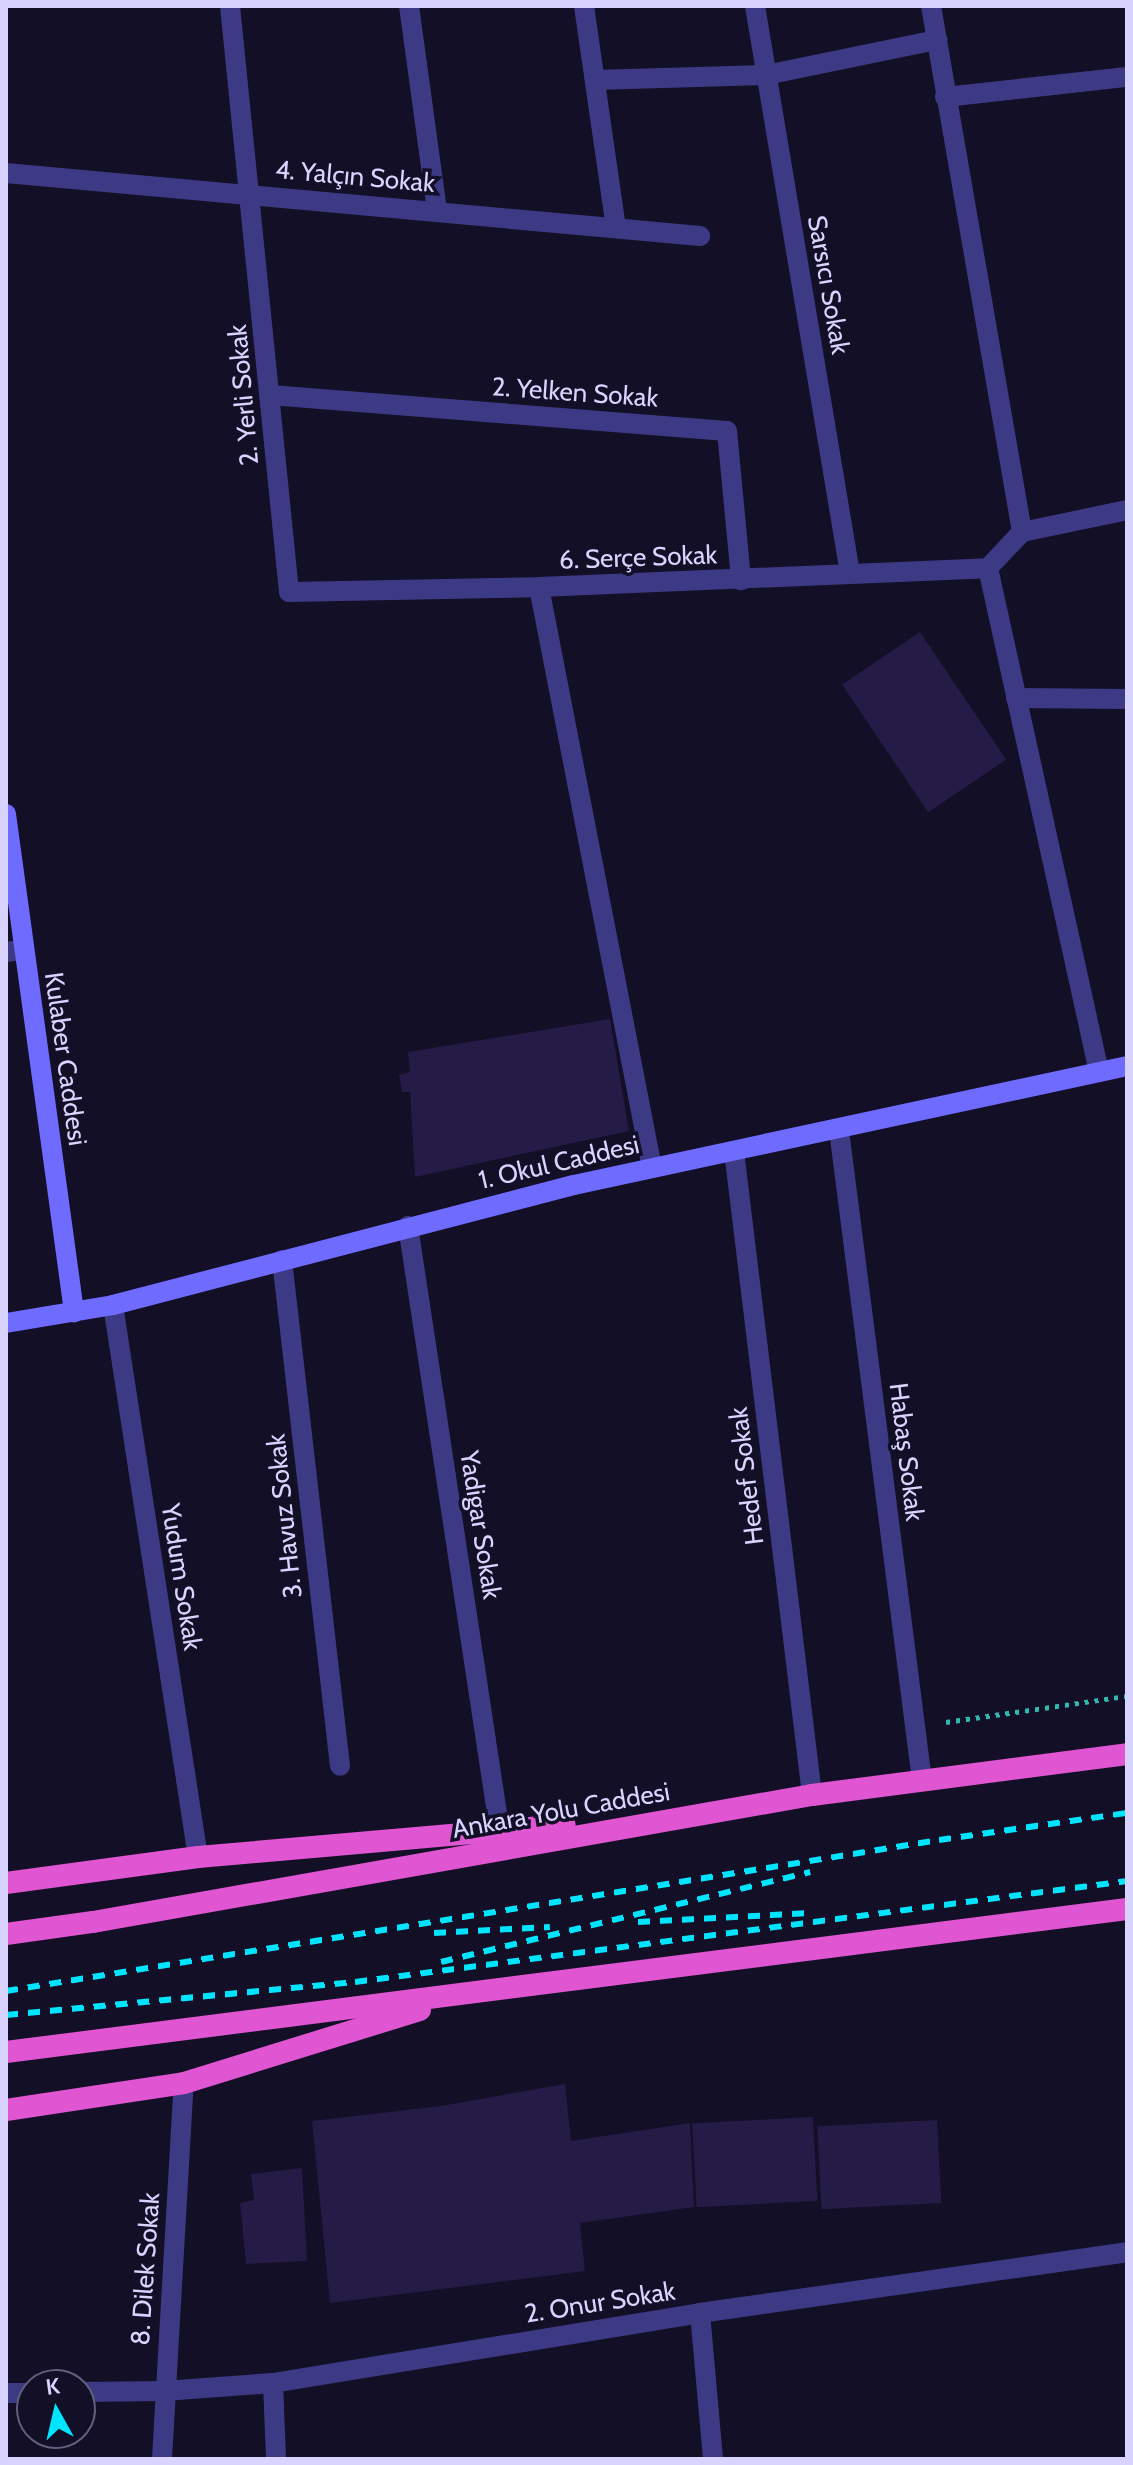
<!DOCTYPE html>
<html>
<head>
<meta charset="utf-8">
<style>
  body { margin:0 }
  #map { position:relative; width:1133px; height:2465px; overflow:hidden; background:#130f26; font-family:Cabin,sans-serif }
  div>[style] { position:absolute }
  .building>* { inset:0; background:#241b47; transform-origin:0 0 }
  .path>* { height:5px; margin-top:-2.5px; transform-origin:0; background:repeating-linear-gradient(90deg,#2fb8b0 0 4px,transparent 0 10px) }
  .minor>* { height:20px; margin:-10px; padding:0 10px; transform-origin:10px; border-radius:10px; background:#3d3a85 }
  .secondary>* { height:20px; margin:-10px; padding:0 10px; transform-origin:10px; border-radius:10px; background:#6f6bff }
  .trunk>* { height:22px; margin:-11px; padding:0 11px; transform-origin:11px; border-radius:11px; background:#e055d1 }
  .rail>* { height:6px; margin-top:-3px; transform-origin:0; background:repeating-linear-gradient(90deg,#00e5ff 0 12px,transparent 0 22px) }
  span { translate:-50% -50%; white-space:nowrap; text-align:center; line-height:1.15; -webkit-text-stroke:7px #130f26; paint-order:stroke }
  .street-label { font-size:26px; color:#d9d4ff }
  .frame { position:absolute; inset:0; border:8px solid #d9d4ff; pointer-events:none }
  .north { position:absolute; left:16px; top:2369px; width:80px; height:80px; box-sizing:border-box; background:#130f26; border:2px solid #625e7d; border-radius:50%; rotate:352deg; font-size:22px; font-weight:700; line-height:32px; text-align:center; color:#d9d4ff }
  .north::after { content:''; display:block; margin:auto; width:28px; height:36px; background:#00e5ff; clip-path:polygon(50% 0,100% 100%,50% 72%,0 100%) }
</style>
</head>
<body>
<div id="map">
  <div class="building">
    <div style="left:920px;top:632px;width:154px;height:94px;rotate:56deg"></div>
    <div style="clip-path:polygon(610px 1019px,629px 1131px,415px 1177px,410px 1092px,402px 1092px,399px 1075px,410px 1072px,408px 1052px)"></div>
    <div style="clip-path:polygon(565px 2084px,571px 2141px,690px 2123px,694px 2207px,580px 2223px,585px 2271px,330px 2303px,312px 2121px,441px 2106px)"></div>
    <div style="left:813px;top:2117px;width:84px;height:121px;rotate:87deg"></div>
    <div style="left:937px;top:2120px;width:83px;height:120px;rotate:87deg"></div>
    <div style="clip-path:polygon(302px 2168px,307px 2261px,246px 2264px,240px 2203px,254px 2200px,251px 2174px)"></div>
  </div>
  <div class="path">
    <div style="left:946px;top:1722px;width:183px;rotate:-8.2deg"></div>
  </div>
  <div class="minor">
    <div style="left:230px;top:6px;width:589px;rotate:84.25deg"></div>
    <div style="left:289px;top:592px;width:250px;rotate:-1.1deg"></div>
    <div style="left:539px;top:587px;width:449px;rotate:-2.4deg"></div>
    <div style="left:409px;top:6px;width:207px;rotate:82.2deg"></div>
    <div style="left:584px;top:6px;width:224px;rotate:81.8deg"></div>
    <div style="left:755px;top:6px;width:575px;rotate:80.49deg"></div>
    <div style="left:931px;top:6px;width:534px;rotate:80.18deg"></div>
    <div style="left:595px;top:80px;width:171px;rotate:-1.7deg"></div>
    <div style="left:766px;top:75px;width:175px;rotate:-11.6deg"></div>
    <div style="left:945px;top:97px;width:183px;rotate:-6.3deg"></div>
    <div style="left:6px;top:173px;width:697px;rotate:5.19deg"></div>
    <div style="left:270px;top:395px;width:458px;rotate:4.5deg"></div>
    <div style="left:727px;top:431px;width:150px;rotate:84.6deg"></div>
    <div style="left:988px;top:568px;width:516px;rotate:77.58deg"></div>
    <div style="left:988px;top:568px;width:50px;rotate:-46.6deg"></div>
    <div style="left:1022px;top:532px;width:107px;rotate:-11.8deg"></div>
    <div style="left:539px;top:587px;width:592px;rotate:78.99deg"></div>
    <div style="left:1016px;top:698px;width:111px;rotate:0.5deg"></div>
    <div style="left:6px;top:952px;width:17px;rotate:-7deg"></div>
    <div style="left:839px;top:1130px;width:656px;rotate:82.73deg"></div>
    <div style="left:734px;top:1151px;width:649px;rotate:83.09deg"></div>
    <div style="left:408px;top:1226px;width:614px;rotate:81.38deg"></div>
    <div style="left:282px;top:1260px;width:509px;rotate:83.46deg"></div>
    <div style="left:113px;top:1305px;width:559px;rotate:81.25deg"></div>
    <div style="left:700px;top:2313px;width:147px;rotate:84.9deg"></div>
    <div style="left:273px;top:2383px;width:76px;rotate:87.7deg"></div>
    <div style="left:80px;top:2392px;width:84px;rotate:-0.7deg"></div>
    <div style="left:164px;top:2391px;width:109px;rotate:-4.2deg"></div>
    <div style="left:273px;top:2383px;width:433px;rotate:-9.3deg"></div>
    <div style="left:700px;top:2313px;width:431px;rotate:-8.1deg"></div>
    <div style="left:6px;top:2393px;width:26px"></div>
    <div style="left:162px;top:2459px;width:377px;rotate:-86.7deg"></div>
  </div>
  <div class="secondary">
    <div style="left:6px;top:814px;width:503px;rotate:82.22deg"></div>
    <div style="left:6px;top:1323px;width:109px;rotate:-9.5deg"></div>
    <div style="left:113px;top:1305px;width:476px;rotate:-14.6deg"></div>
    <div style="left:574px;top:1185px;width:566px;rotate:-12.14deg"></div>
  </div>
  <div class="trunk">
    <div style="left:6px;top:1883px;width:194px;rotate:-7.7deg"></div>
    <div style="left:198px;top:1857px;width:368px;rotate:-5deg"></div>
    <div style="left:6px;top:1934px;width:88px;rotate:-7.9deg"></div>
    <div style="left:93px;top:1922px;width:730px;rotate:-10.02deg"></div>
    <div style="left:812px;top:1795px;width:318px;rotate:-7.4deg"></div>
    <div style="left:6px;top:2052px;width:1130px;rotate:-7.27deg"></div>
    <div style="left:6px;top:2110px;width:180px;rotate:-8.6deg"></div>
    <div style="left:184px;top:2083px;width:247px;rotate:-17.2deg"></div>
  </div>
  <div class="rail">
    <div style="left:638px;top:1922px;width:172px;rotate:-3deg"></div>
    <div style="left:434px;top:1933px;width:116px;rotate:-3deg"></div>
    <div style="left:441px;top:1962px;width:380px;rotate:-13.7deg"></div>
    <div style="left:6px;top:1991px;width:945px;rotate:-9.19deg"></div>
    <div style="left:939px;top:1840px;width:190px;rotate:-8.2deg"></div>
    <div style="left:6px;top:2015px;width:351px;rotate:-5.4deg"></div>
    <div style="left:355px;top:1982px;width:779px;rotate:-7.45deg"></div>
  </div>
  <div class="street-label">
    <span style="left:355px;top:177px;rotate:5deg">4. Yalçın Sokak</span>
    <span style="left:828px;top:285px;rotate:80deg">Sarsıcı Sokak</span>
    <span style="left:575px;top:393px;rotate:4deg">2. Yelken Sokak</span>
    <span style="left:244px;top:395px;rotate:-95deg">2. Yerli Sokak</span>
    <span style="left:638px;top:558px;rotate:-2deg">6. Serçe Sokak</span>
    <span style="left:65px;top:1059px;rotate:82deg">Kulaber Caddesi</span>
    <span style="left:559px;top:1163px;rotate:-13deg">1. Okul Caddesi</span>
    <span style="left:906px;top:1452px;rotate:83deg">Habaş Sokak</span>
    <span style="left:747px;top:1476px;rotate:-97deg">Hedef Sokak</span>
    <span style="left:285px;top:1516px;rotate:-96deg">3. Havuz Sokak</span>
    <span style="left:480px;top:1525px;rotate:81deg">Yadigar Sokak</span>
    <span style="left:181px;top:1577px;rotate:81deg">Yudum Sokak</span>
    <span style="left:561px;top:1811px;rotate:-10deg">Ankara Yolu Caddesi</span>
    <span style="left:146px;top:2269px;rotate:-86deg">8. Dilek Sokak</span>
    <span style="left:600px;top:2303px;rotate:-9deg">2. Onur Sokak</span>
  </div>
  <div class="frame"></div>
  <div class="north">K</div>
</div>
</body>
</html>
